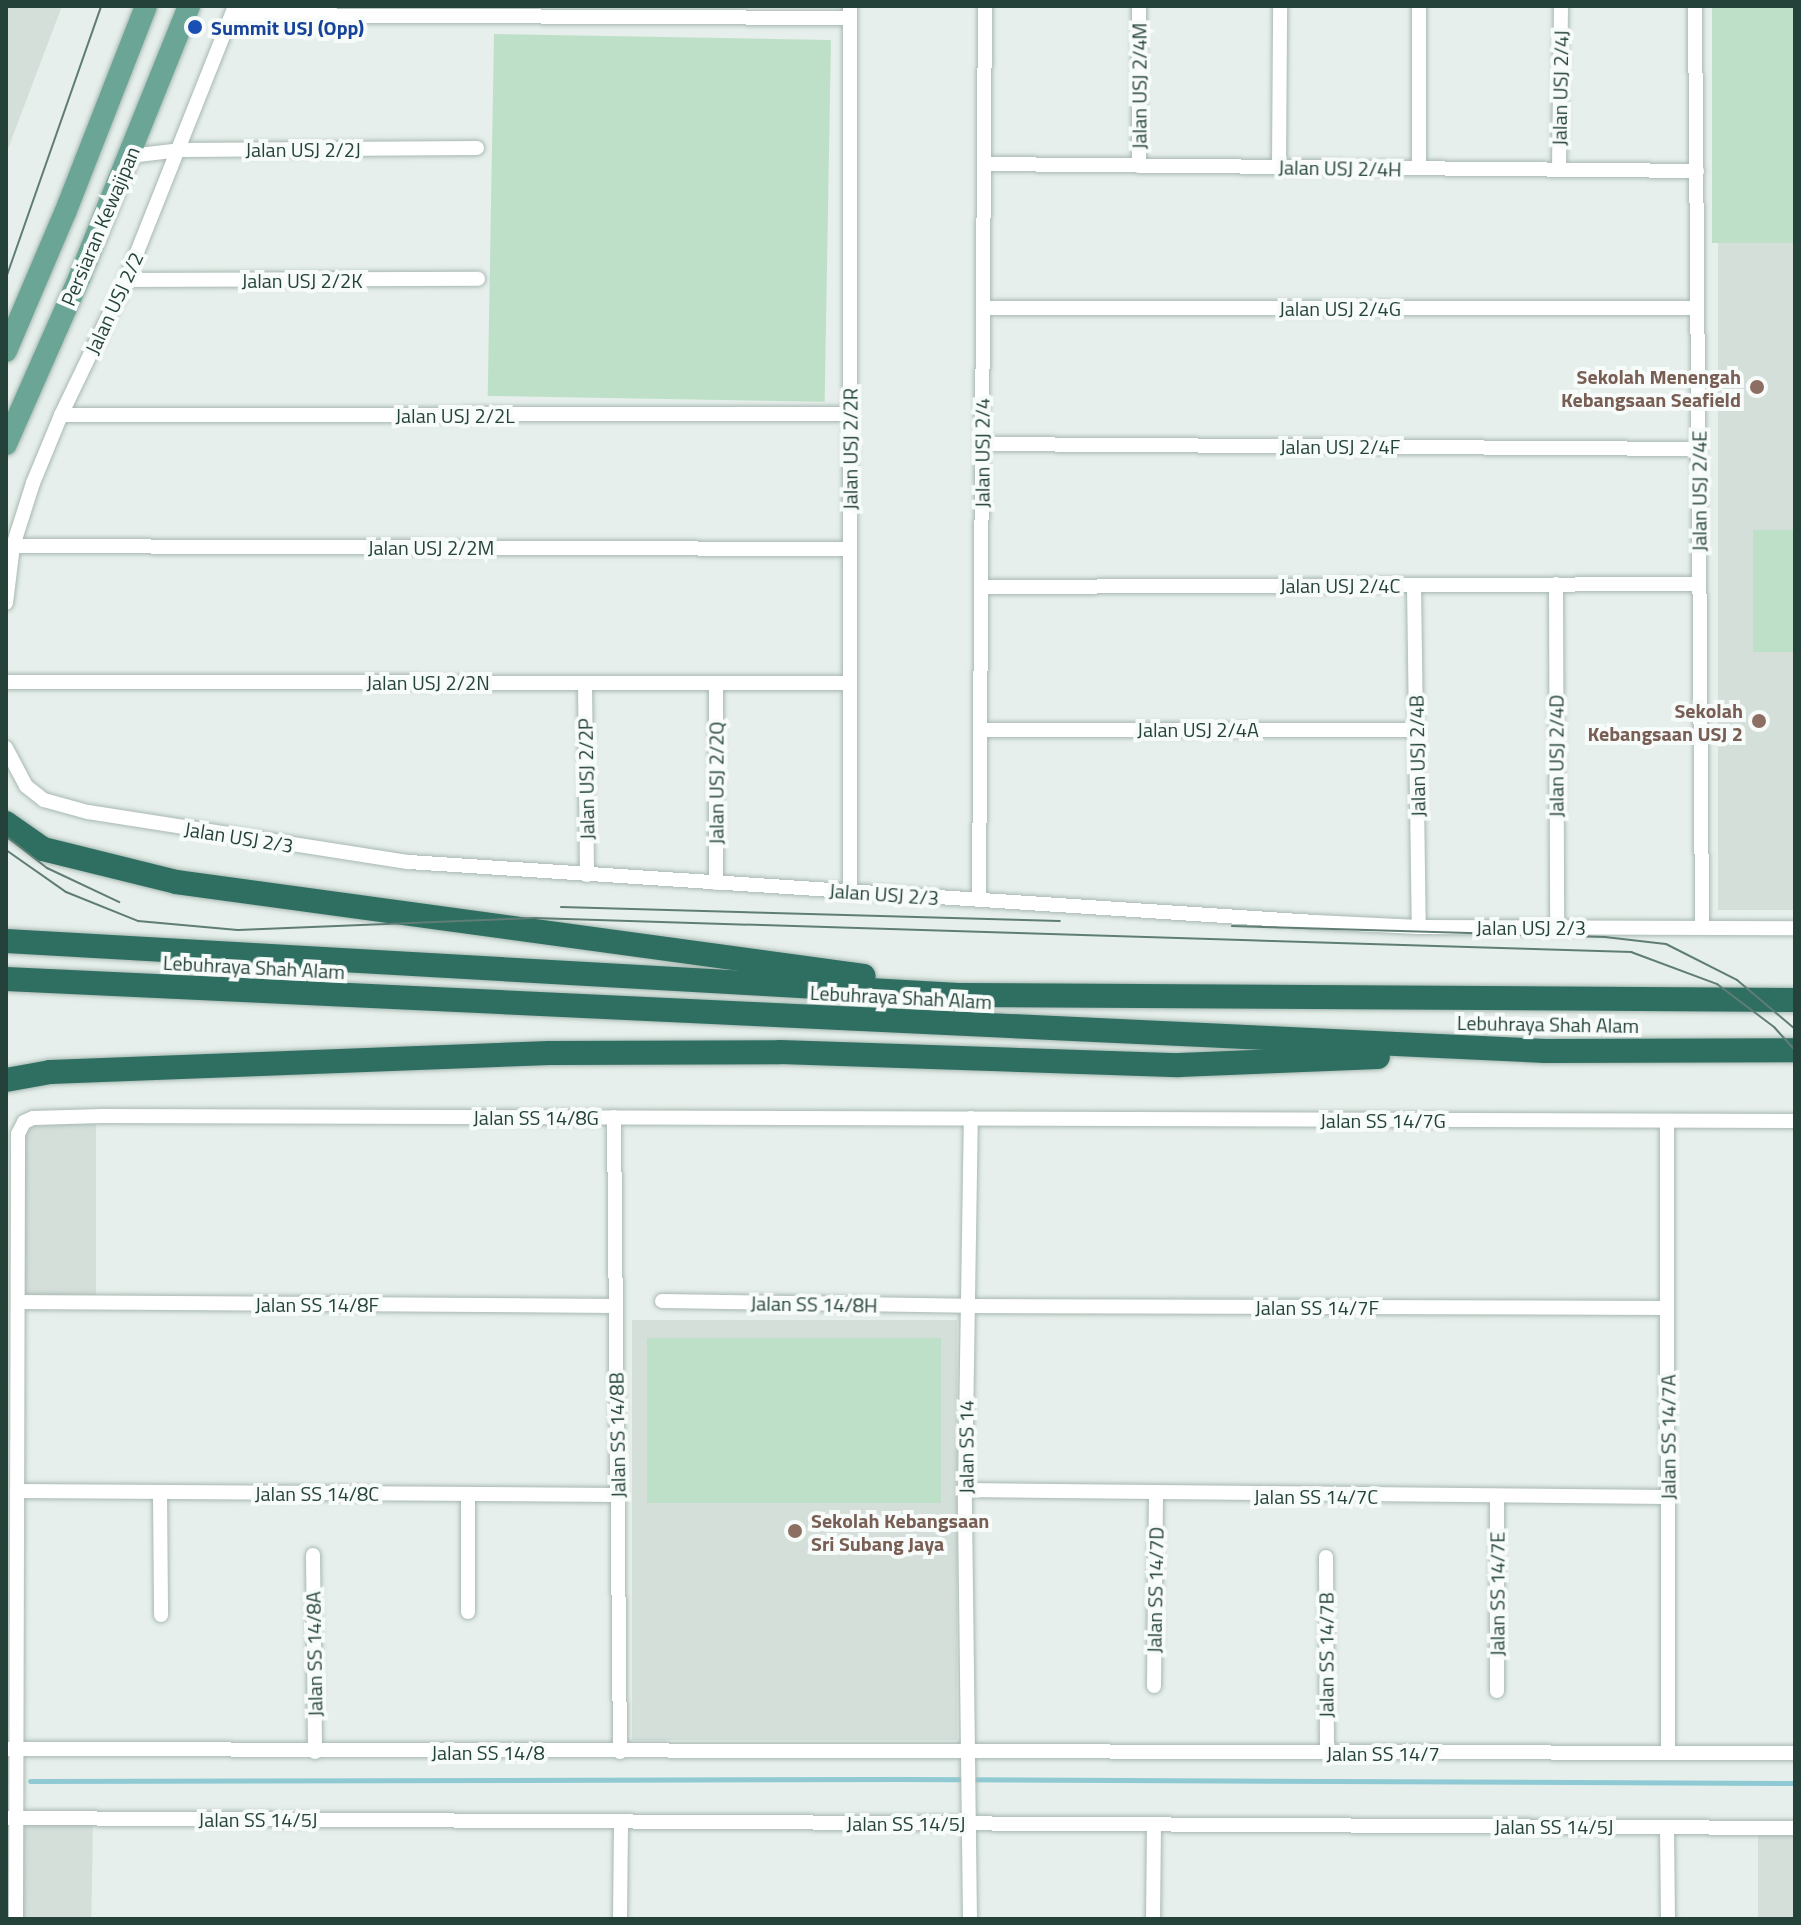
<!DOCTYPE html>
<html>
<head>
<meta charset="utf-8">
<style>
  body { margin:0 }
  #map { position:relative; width:1801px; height:1925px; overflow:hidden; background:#e6efeb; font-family:"Titillium Web",sans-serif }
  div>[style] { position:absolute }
  .built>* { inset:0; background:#d4dfda; transform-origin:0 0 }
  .green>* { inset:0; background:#bfe0c8; transform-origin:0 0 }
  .stream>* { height:5px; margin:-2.5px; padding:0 2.5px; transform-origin:2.5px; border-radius:2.5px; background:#8ec9d4 }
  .roads { filter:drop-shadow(0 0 2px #a8b8b2) drop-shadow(0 0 2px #a8b8b2) }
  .street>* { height:14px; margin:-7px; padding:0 7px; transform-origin:7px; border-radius:7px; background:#fff }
  .primary>* { height:22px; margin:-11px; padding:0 11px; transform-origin:11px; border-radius:11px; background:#6aa596 }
  .highway>* { height:24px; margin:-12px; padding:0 12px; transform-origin:12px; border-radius:12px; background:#2f6f62 }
  .tram>* { height:2px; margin:-1px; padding:0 1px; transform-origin:1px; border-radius:1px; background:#5f7d75 }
  .dots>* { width:22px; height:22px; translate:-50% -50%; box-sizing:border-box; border:4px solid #f7fbf9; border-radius:50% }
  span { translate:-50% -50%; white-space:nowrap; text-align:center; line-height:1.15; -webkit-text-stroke:8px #f7fbf9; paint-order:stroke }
  .transit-label { font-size:20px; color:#164399; font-weight:700 }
  .left { translate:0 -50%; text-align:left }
  .street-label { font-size:20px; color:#24423a }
  .education-label { font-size:20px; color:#785e54; font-weight:700 }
  .right { translate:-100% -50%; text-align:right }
  .frame { position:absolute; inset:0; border:8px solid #24423a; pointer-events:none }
</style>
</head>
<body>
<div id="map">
  <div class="built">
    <div style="clip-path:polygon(6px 6px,62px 6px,6px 154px)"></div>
    <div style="left:1718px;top:243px;width:77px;height:667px"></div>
    <div style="clip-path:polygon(96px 1122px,96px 1296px,24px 1296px,24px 1140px,28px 1129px,35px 1126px)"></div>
    <div style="left:957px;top:1320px;width:420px;height:325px;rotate:90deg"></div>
    <div style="left:23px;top:1823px;width:70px;height:96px;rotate:1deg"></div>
    <div style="left:1758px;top:1834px;width:37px;height:85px"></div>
  </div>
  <div class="green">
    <div style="left:1712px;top:6px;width:83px;height:237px"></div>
    <div style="left:494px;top:34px;width:337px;height:362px;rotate:1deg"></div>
    <div style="left:1795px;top:530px;width:122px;height:42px;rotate:90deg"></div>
    <div style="left:647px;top:1338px;width:294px;height:165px"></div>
  </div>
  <div class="stream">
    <div style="left:30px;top:1781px;width:871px;rotate:-0.13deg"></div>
    <div style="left:901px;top:1779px;width:894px;rotate:0.26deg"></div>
  </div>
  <div class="roads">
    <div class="street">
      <div style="left:1139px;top:6px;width:160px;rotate:90deg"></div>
      <div style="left:1419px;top:6px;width:162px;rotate:90deg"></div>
      <div style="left:1695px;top:6px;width:921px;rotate:89.56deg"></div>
      <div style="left:232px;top:15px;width:618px;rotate:0.28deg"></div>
      <div style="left:130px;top:156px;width:50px;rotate:-6.8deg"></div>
      <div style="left:180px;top:150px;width:297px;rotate:-0.4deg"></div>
      <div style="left:984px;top:164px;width:713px;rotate:0.56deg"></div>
      <div style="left:1279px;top:167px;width:161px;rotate:-89.6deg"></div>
      <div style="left:1559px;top:170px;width:164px;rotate:-89.3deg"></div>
      <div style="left:126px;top:280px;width:352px;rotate:-0.2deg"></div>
      <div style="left:983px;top:308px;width:714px"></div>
      <div style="left:61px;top:415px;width:789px;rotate:-0.07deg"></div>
      <div style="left:982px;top:444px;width:716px;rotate:0.4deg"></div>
      <div style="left:13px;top:546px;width:837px;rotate:0.21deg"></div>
      <div style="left:1556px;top:584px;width:343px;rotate:89.8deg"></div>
      <div style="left:1414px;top:585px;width:342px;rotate:89.2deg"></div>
      <div style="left:981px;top:587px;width:718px;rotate:-0.24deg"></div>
      <div style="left:6px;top:603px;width:57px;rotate:-83deg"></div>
      <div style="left:13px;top:546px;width:66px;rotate:-72.4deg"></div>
      <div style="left:33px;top:483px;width:74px;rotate:-67.6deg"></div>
      <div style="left:61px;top:415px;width:150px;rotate:-64.3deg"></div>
      <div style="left:126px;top:280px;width:295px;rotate:-68.3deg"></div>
      <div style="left:6px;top:682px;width:844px;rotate:0.07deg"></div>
      <div style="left:585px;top:683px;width:192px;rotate:89.4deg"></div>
      <div style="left:716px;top:683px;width:200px;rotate:90deg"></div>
      <div style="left:980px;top:730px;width:436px"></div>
      <div style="left:6px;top:748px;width:43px;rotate:62.2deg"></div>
      <div style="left:26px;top:786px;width:23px;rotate:38deg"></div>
      <div style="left:44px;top:800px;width:46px;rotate:15.3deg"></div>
      <div style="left:88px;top:812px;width:325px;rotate:8.9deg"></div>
      <div style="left:409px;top:862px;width:908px;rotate:3.79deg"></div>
      <div style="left:1315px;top:922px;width:104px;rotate:2.8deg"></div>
      <div style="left:1419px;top:927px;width:376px;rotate:0.2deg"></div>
      <div style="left:850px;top:892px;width:886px;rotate:-90deg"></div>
      <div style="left:979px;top:900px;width:894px;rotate:-89.62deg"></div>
      <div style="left:614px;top:1117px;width:635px;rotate:89.46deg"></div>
      <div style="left:1667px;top:1121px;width:632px;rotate:89.91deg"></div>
      <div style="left:662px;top:1301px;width:305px;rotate:0.9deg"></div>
      <div style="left:967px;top:1306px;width:700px;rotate:0.16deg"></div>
      <div style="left:18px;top:1302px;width:598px;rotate:0.38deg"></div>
      <div style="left:965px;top:1490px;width:703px;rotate:0.57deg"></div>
      <div style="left:17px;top:1491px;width:601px;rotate:0.38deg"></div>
      <div style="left:160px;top:1492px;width:123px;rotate:89.5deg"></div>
      <div style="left:1497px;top:1496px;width:195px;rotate:90deg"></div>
      <div style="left:313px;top:1555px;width:197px;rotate:89.4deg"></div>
      <div style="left:1326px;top:1557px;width:196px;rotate:89.7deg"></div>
      <div style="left:468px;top:1612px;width:118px;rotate:-90deg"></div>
      <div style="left:1154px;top:1686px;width:191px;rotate:-89.4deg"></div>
      <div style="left:6px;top:1749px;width:1789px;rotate:0.13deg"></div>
      <div style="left:6px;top:1818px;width:1789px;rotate:0.32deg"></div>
      <div style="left:1667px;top:1827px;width:92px;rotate:89.4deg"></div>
      <div style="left:16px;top:1919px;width:785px;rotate:-89.85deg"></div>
      <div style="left:18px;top:1134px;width:13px;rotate:-63deg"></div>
      <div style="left:24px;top:1122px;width:10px;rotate:-24deg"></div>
      <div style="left:33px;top:1118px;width:69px;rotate:-1.7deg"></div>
      <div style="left:102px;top:1116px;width:1693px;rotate:0.17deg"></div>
      <div style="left:620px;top:1919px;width:98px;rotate:-89.4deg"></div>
      <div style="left:970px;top:1919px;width:429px;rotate:-90.7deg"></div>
      <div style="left:965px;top:1490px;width:372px;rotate:-89.1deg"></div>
      <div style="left:1153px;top:1919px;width:95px;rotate:-89.4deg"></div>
    </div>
    <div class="primary">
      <div style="left:6px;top:351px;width:150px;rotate:-66.9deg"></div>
      <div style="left:65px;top:213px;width:222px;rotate:-68.6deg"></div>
      <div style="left:6px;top:444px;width:184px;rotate:-66.2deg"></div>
      <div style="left:80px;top:276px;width:291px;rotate:-68deg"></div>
    </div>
    <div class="highway">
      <div style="left:6px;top:823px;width:45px;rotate:35.1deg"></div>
      <div style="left:43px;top:849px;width:137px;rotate:13.9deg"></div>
      <div style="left:176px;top:882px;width:694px;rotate:7.78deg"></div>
      <div style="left:6px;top:941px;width:954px;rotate:3.25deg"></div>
      <div style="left:958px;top:995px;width:837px;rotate:0.34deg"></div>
      <div style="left:6px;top:979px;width:1541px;rotate:2.68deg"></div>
      <div style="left:1545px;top:1051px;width:250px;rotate:-0.2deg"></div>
      <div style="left:6px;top:1080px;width:45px;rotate:-10.3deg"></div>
      <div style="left:50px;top:1072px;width:500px;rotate:-2.18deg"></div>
      <div style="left:550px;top:1053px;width:230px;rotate:-0.2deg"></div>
      <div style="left:780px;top:1052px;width:399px;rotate:1.9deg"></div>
      <div style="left:1179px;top:1065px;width:199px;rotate:-2.3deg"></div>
    </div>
  </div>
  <div class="tram">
    <div style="left:6px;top:278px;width:288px;rotate:-70.7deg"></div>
    <div style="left:6px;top:836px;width:52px;rotate:38deg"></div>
    <div style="left:47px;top:868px;width:80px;rotate:25.3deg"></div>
    <div style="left:6px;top:850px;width:73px;rotate:35deg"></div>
    <div style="left:66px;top:892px;width:78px;rotate:21.9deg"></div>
    <div style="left:138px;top:921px;width:100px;rotate:5.1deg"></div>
    <div style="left:238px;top:930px;width:296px;rotate:-2.3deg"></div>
    <div style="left:534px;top:918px;width:1098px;rotate:1.78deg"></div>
    <div style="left:1631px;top:952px;width:92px;rotate:20.4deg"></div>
    <div style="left:1717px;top:984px;width:71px;rotate:37deg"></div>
    <div style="left:1774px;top:1027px;width:31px;rotate:48deg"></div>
    <div style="left:561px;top:907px;width:499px;rotate:1.6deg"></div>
    <div style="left:1232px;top:926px;width:373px;rotate:1.7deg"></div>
    <div style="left:1605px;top:937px;width:61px;rotate:6.5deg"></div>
    <div style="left:1666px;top:944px;width:80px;rotate:26.9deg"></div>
    <div style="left:1737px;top:980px;width:76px;rotate:40.2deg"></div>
  </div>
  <div class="dots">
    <div style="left:195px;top:27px;background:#1a4fb4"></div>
    <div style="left:1757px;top:387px;background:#8d6e63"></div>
    <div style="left:1759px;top:721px;background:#8d6e63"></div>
    <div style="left:795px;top:1531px;background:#8d6e63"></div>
  </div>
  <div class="transit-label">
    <span class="left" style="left:211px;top:27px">Summit USJ (Opp)</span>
  </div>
  <div class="street-label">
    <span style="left:1139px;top:86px;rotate:-90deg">Jalan USJ 2/4M</span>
    <span style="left:1560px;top:88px;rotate:-89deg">Jalan USJ 2/4J</span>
    <span style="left:303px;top:149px">Jalan USJ 2/2J</span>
    <span style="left:1340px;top:168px;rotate:1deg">Jalan USJ 2/4H</span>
    <span style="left:100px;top:226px;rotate:-67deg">Persiaran Kewajipan</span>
    <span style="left:302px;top:280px">Jalan USJ 2/2K</span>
    <span style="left:114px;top:303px;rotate:-65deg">Jalan USJ 2/2</span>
    <span style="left:1340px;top:308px">Jalan USJ 2/4G</span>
    <span style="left:455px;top:415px">Jalan USJ 2/2L</span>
    <span style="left:1340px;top:446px">Jalan USJ 2/4F</span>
    <span style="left:850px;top:449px;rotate:-90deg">Jalan USJ 2/2R</span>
    <span style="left:982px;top:453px;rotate:-90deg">Jalan USJ 2/4</span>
    <span style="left:1699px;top:491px;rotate:-90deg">Jalan USJ 2/4E</span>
    <span style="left:431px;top:547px">Jalan USJ 2/2M</span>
    <span style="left:1340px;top:585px">Jalan USJ 2/4C</span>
    <span style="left:428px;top:682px">Jalan USJ 2/2N</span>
    <span style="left:1198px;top:729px">Jalan USJ 2/4A</span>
    <span style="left:1417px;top:756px;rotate:-91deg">Jalan USJ 2/4B</span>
    <span style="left:1556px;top:756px;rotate:-90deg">Jalan USJ 2/4D</span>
    <span style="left:586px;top:779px;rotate:-91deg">Jalan USJ 2/2P</span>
    <span style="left:716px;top:783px;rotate:-90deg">Jalan USJ 2/2Q</span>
    <span style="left:239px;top:837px;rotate:9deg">Jalan USJ 2/3</span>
    <span style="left:884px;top:894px;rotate:4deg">Jalan USJ 2/3</span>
    <span style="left:1531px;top:927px">Jalan USJ 2/3</span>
    <span style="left:254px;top:967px;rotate:3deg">Lebuhraya Shah Alam</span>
    <span style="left:901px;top:997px;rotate:3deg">Lebuhraya Shah Alam</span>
    <span style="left:1548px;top:1024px;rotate:1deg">Lebuhraya Shah Alam</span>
    <span style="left:536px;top:1117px">Jalan SS 14/8G</span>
    <span style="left:1383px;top:1120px">Jalan SS 14/7G</span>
    <span style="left:317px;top:1304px">Jalan SS 14/8F</span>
    <span style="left:814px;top:1304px;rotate:1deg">Jalan SS 14/8H</span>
    <span style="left:1317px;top:1307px">Jalan SS 14/7F</span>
    <span style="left:617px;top:1435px;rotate:-91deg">Jalan SS 14/8B</span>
    <span style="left:1668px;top:1437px;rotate:-90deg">Jalan SS 14/7A</span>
    <span style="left:966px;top:1447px;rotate:-90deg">Jalan SS 14</span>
    <span style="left:317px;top:1493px">Jalan SS 14/8C</span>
    <span style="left:1316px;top:1496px">Jalan SS 14/7C</span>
    <span style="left:1155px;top:1590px;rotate:-89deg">Jalan SS 14/7D</span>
    <span style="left:1497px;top:1594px;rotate:-90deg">Jalan SS 14/7E</span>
    <span style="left:314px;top:1654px;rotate:-91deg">Jalan SS 14/8A</span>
    <span style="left:1326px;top:1655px;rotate:-90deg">Jalan SS 14/7B</span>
    <span style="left:488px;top:1752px">Jalan SS 14/8</span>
    <span style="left:1383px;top:1753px">Jalan SS 14/7</span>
    <span style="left:258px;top:1819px">Jalan SS 14/5J</span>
    <span style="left:906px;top:1823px">Jalan SS 14/5J</span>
    <span style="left:1554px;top:1826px">Jalan SS 14/5J</span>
  </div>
  <div class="education-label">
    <span class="right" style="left:1741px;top:388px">Sekolah Menengah<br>Kebangsaan Seafield</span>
    <span class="right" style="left:1743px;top:722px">Sekolah<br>Kebangsaan USJ 2</span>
    <span class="left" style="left:811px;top:1532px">Sekolah Kebangsaan<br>Sri Subang Jaya</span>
  </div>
  <div class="frame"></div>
</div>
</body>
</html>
